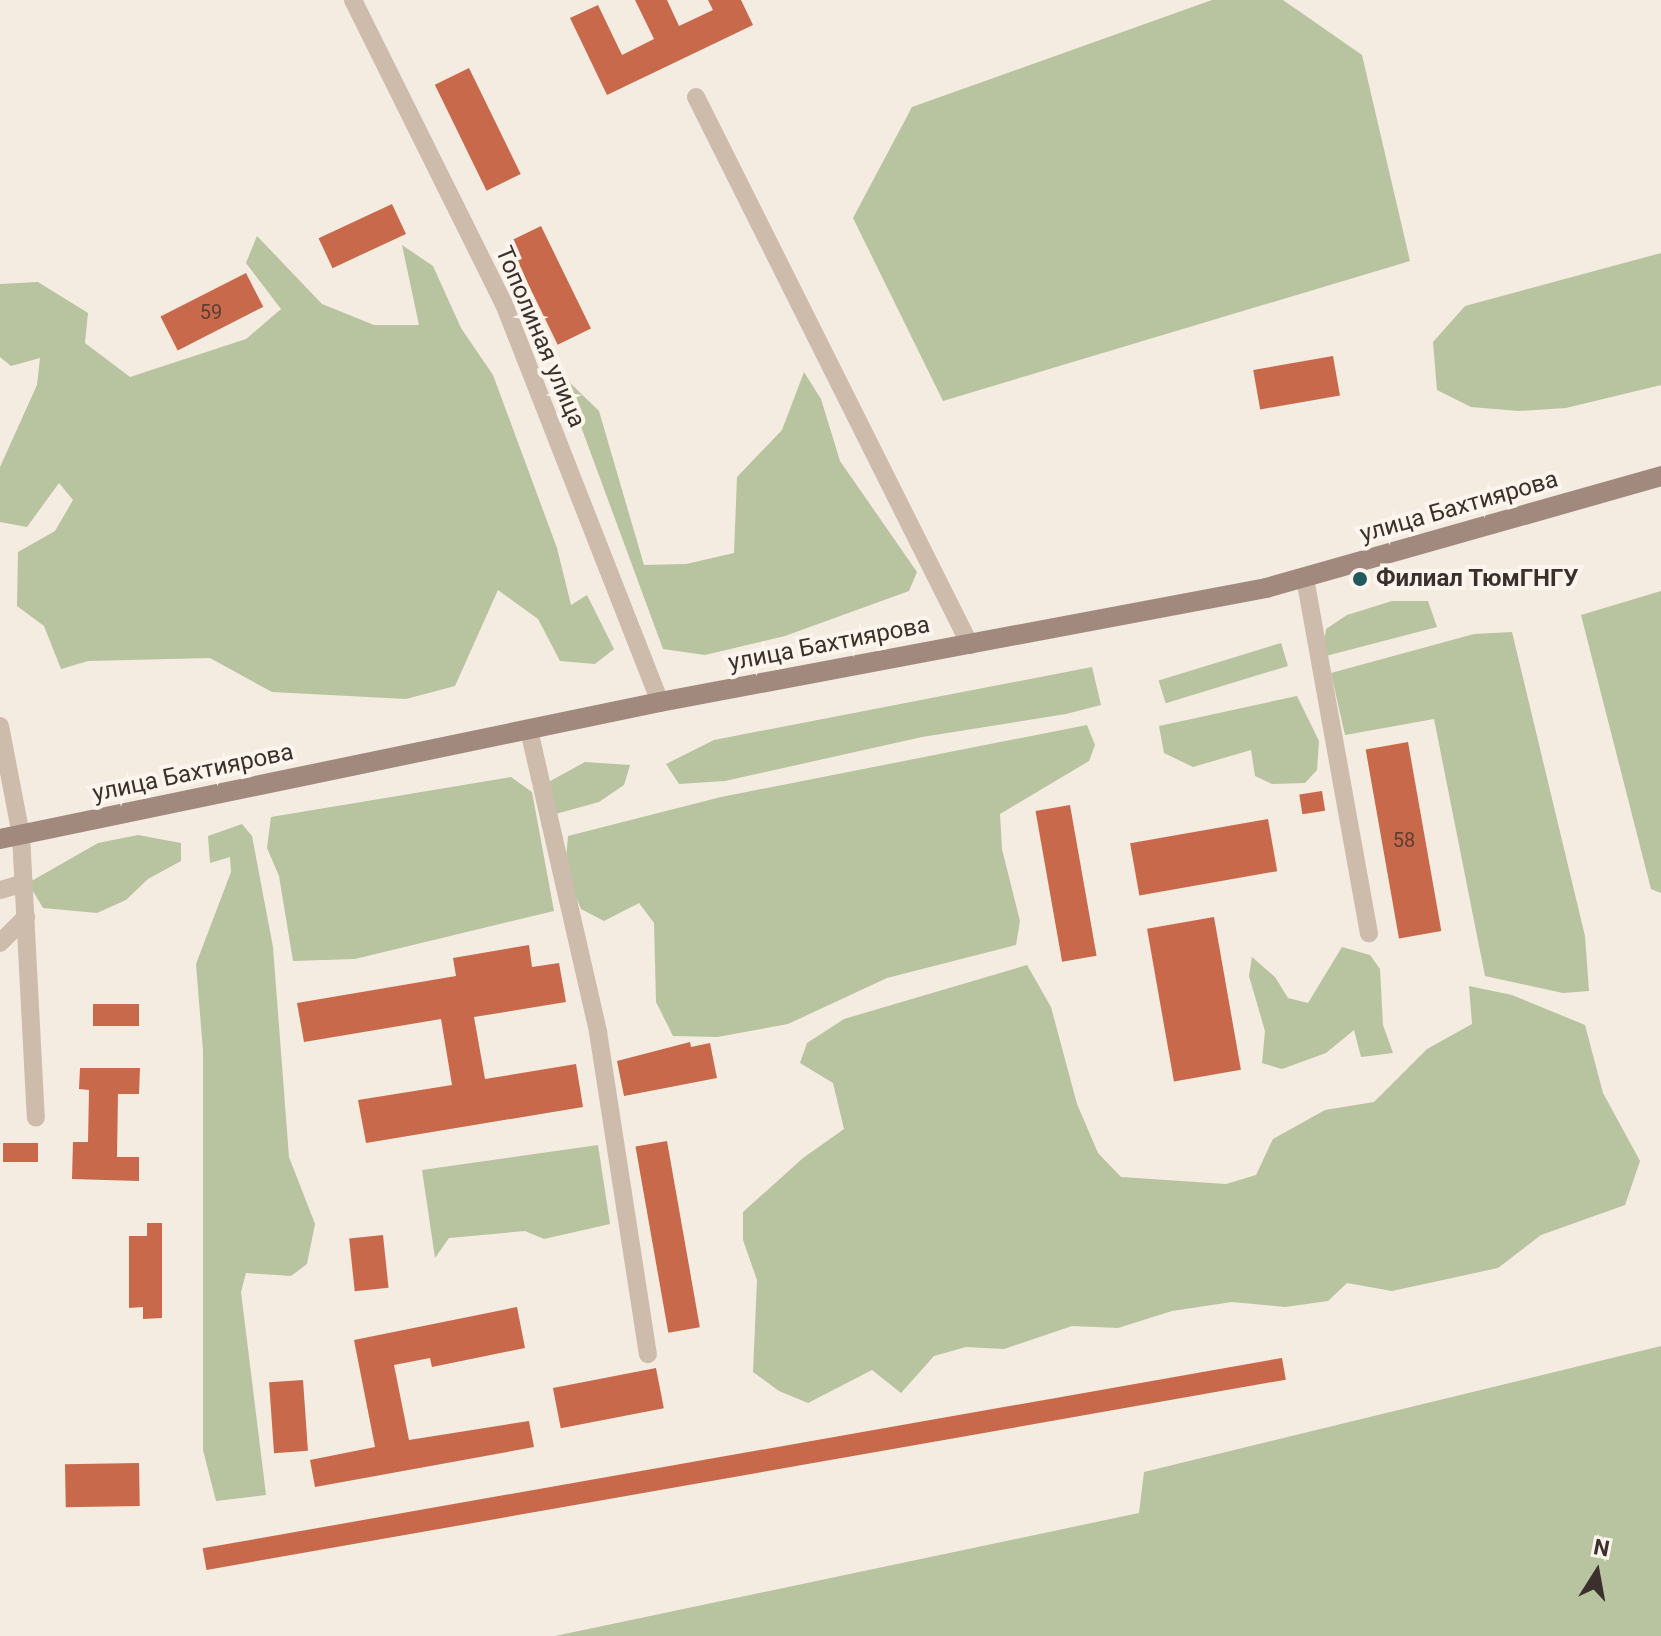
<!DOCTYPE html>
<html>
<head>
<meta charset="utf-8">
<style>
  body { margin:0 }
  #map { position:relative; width:1661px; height:1636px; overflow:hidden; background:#f4ebe1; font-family:Roboto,sans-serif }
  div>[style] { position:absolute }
  .green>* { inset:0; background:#b8c4a0; transform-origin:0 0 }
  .building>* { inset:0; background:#c8694b; transform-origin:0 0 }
  .street>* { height:18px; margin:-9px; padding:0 9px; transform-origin:9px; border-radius:9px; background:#cdbbac }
  .secondary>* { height:20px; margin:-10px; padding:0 10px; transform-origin:10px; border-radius:10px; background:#a18a7d }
  .dots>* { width:22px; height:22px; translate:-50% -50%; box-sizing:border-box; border:4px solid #fbf5ee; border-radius:50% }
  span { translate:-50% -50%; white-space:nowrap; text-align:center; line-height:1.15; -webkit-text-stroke:8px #fbf5ee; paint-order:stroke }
  .number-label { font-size:20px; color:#5e3e33 }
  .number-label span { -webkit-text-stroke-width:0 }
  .street-label { font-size:24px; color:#3b302b }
  .poi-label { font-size:24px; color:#3b302b; font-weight:700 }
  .left { translate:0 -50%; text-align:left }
  .north { position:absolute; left:1557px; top:1532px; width:80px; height:80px; -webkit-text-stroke:6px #fbf5ee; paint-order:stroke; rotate:11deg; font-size:22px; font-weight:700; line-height:32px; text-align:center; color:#3b302b }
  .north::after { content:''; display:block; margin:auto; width:28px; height:36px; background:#3b302b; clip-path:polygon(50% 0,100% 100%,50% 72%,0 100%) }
</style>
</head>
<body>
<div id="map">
  <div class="green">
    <div style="clip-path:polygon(1212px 0,1283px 0,1362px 55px,1410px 261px,943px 401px,853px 218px,912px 107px)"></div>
    <div style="clip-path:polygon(257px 236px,322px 304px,374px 325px,419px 325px,402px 245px,433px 266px,461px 328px,493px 375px,557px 548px,571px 605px,587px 595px,614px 649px,595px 664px,560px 661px,538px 619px,498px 590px,455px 686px,406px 699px,272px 692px,210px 658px,88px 661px,61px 669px,44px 626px,17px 606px,18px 552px,55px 531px,73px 500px,59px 483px,27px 527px,0 522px,0 467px,37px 385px,40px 358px,11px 366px,0 357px,0 284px,38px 282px,88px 313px,85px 343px,130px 377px,246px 339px,281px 309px,246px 263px)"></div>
    <div style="clip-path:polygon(1661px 253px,1661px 385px,1566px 408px,1519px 411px,1471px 407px,1437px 390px,1433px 342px,1465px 306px)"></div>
    <div style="clip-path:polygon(804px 372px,821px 399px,840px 461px,917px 572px,909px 591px,785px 636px,705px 655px,663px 649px,562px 375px,599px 411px,644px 565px,686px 564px,734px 553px,737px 477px,782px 430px)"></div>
    <div style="clip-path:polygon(1661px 591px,1661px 893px,1651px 889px,1581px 615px)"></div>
    <div style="clip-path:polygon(1392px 601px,1428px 601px,1437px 627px,1322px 657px,1326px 629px,1347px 615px)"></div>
    <div style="clip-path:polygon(1512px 632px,1585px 936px,1589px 991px,1563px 993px,1485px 976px,1434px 719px,1345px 735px,1331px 673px,1474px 634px)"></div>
    <div style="left:1281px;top:643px;width:24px;height:128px;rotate:73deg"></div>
    <div style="clip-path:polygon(1092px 667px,1101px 705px,1066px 714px,922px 737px,725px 781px,679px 784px,666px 764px,714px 740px)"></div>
    <div style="clip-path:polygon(1297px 696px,1319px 741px,1317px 770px,1305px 783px,1272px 784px,1255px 776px,1251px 750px,1193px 767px,1164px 753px,1159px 726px)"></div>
    <div style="clip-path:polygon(1087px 725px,1095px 745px,1089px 761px,1000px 814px,1002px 849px,1020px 921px,1016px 945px,887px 978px,788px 1024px,717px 1037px,673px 1036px,656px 1002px,654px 923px,639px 903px,604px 921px,581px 909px,565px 870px,568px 836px,721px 797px)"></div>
    <div style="clip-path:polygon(585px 762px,630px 765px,624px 785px,599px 802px,552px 815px,543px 785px)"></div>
    <div style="clip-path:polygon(511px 777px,532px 792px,554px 911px,355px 959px,293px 961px,279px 876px,267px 848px,271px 817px)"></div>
    <div style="clip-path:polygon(242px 824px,252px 836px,273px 947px,289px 1157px,315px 1224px,307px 1264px,291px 1276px,246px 1273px,241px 1292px,266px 1495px,216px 1501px,203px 1450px,203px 1051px,196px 964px,231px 872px,230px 857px,210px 863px,208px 836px)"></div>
    <div style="clip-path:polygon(138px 835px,181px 843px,181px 861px,148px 879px,126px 900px,97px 913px,43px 908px,28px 883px,98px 843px)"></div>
    <div style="clip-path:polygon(1342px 947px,1370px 955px,1380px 969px,1383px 1025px,1393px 1053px,1361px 1057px,1354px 1030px,1326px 1053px,1282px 1069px,1262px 1063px,1265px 1031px,1249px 976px,1252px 957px,1275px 977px,1288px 998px,1308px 1003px)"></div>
    <div style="clip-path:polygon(1027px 965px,1051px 1007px,1077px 1104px,1098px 1153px,1121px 1177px,1226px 1184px,1256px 1175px,1273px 1139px,1325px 1110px,1374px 1102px,1427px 1049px,1472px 1024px,1469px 986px,1512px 995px,1585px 1025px,1603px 1093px,1640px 1161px,1625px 1205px,1541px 1235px,1498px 1268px,1392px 1291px,1347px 1283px,1328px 1301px,1285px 1307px,1232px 1302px,1172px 1311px,1118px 1328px,1072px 1326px,1004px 1349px,966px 1347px,934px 1356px,901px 1393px,872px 1370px,808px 1403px,779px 1391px,753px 1372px,757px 1280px,743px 1240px,743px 1212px,803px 1158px,844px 1129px,833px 1083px,800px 1063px,807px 1043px,844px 1019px)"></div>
    <div style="clip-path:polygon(598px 1145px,610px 1224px,544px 1239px,525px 1231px,449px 1238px,435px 1258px,422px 1170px)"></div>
    <div style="clip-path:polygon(1661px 1346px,1661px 1636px,555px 1636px,1139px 1513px,1144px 1472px)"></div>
  </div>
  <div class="building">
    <div style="clip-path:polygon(635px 0,667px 0,679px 26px,713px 10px,708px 0,741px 0,753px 25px,607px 95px,570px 18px,598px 5px,622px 55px,654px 39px)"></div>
    <div style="left:469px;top:68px;width:118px;height:38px;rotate:64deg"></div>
    <div style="left:392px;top:204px;width:33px;height:81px;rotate:65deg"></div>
    <div style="left:541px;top:226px;width:114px;height:37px;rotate:64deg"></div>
    <div style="left:246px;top:273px;width:38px;height:96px;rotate:63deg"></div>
    <div style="left:1333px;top:356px;width:40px;height:81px;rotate:80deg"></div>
    <div style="left:1408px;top:742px;width:192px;height:43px;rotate:80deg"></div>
    <div style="left:1322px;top:791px;width:20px;height:23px;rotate:81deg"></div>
    <div style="left:1070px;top:805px;width:153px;height:35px;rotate:80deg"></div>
    <div style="left:1268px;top:819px;width:53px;height:140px;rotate:80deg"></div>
    <div style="left:1214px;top:917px;width:155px;height:68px;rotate:80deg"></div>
    <div style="clip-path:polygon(529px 945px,532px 967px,559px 963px,566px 1002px,474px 1017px,485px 1079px,576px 1064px,583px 1107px,366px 1143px,358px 1100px,452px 1085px,441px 1019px,304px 1042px,297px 1003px,456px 976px,453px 958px)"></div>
    <div style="left:139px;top:1004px;width:22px;height:46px;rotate:90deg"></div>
    <div style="clip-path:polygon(690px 1042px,691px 1047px,710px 1043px,717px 1078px,624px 1096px,617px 1061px)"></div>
    <div style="clip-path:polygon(80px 1068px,140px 1068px,139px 1094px,118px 1094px,117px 1157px,139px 1157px,139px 1181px,72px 1179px,73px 1142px,88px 1142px,89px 1090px,79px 1089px)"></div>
    <div style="left:667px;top:1141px;width:189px;height:32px;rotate:80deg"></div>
    <div style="left:3px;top:1143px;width:35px;height:19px"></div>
    <div style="clip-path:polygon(147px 1223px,162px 1223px,162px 1318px,143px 1319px,143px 1307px,129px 1308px,129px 1236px,147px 1236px)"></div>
    <div style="left:383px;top:1235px;width:53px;height:34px;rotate:84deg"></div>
    <div style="clip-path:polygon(517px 1307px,525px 1348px,432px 1367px,430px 1358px,394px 1365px,409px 1440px,529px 1421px,534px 1447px,315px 1487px,310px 1460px,375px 1447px,354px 1340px)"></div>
    <div style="left:1282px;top:1358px;width:22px;height:1096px;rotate:80deg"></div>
    <div style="left:656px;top:1368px;width:41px;height:105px;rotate:79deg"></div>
    <div style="left:303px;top:1380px;width:71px;height:34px;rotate:86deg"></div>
    <div style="left:139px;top:1463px;width:43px;height:74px;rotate:89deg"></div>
  </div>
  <div class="street">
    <div style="left:353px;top:0;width:339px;rotate:63.6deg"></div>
    <div style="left:504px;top:304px;width:427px;rotate:68.6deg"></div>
    <div style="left:696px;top:97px;width:613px;rotate:63.43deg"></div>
    <div style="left:1305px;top:578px;width:361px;rotate:79.8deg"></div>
    <div style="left:0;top:726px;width:111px;rotate:79.1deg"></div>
    <div style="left:21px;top:835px;width:283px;rotate:87deg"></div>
    <div style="left:529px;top:730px;width:310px;rotate:77.1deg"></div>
    <div style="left:598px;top:1032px;width:326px;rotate:81.2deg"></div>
    <div style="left:0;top:890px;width:25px;rotate:-16deg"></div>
    <div style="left:0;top:943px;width:37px;rotate:-45deg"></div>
  </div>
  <div class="secondary">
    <div style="left:0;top:839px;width:674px;rotate:-11.73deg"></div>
    <div style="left:660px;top:702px;width:617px;rotate:-10.65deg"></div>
    <div style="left:1266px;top:588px;width:411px;rotate:-15.8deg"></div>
  </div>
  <div class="dots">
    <div style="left:1360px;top:579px;background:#1f5a5e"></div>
  </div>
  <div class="number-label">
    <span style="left:211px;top:312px">59</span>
    <span style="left:1404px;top:840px">58</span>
  </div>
  <div class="street-label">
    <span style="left:540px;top:337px;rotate:67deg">Тополиная улица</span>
    <span style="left:1459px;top:507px;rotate:-16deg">улица Бахтиярова</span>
    <span style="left:829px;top:644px;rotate:-11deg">улица Бахтиярова</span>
    <span style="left:193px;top:773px;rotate:-12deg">улица Бахтиярова</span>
  </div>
  <div class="poi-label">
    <span class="left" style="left:1376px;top:579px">Филиал ТюмГНГУ</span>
  </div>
  <div class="north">N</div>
</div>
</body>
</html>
